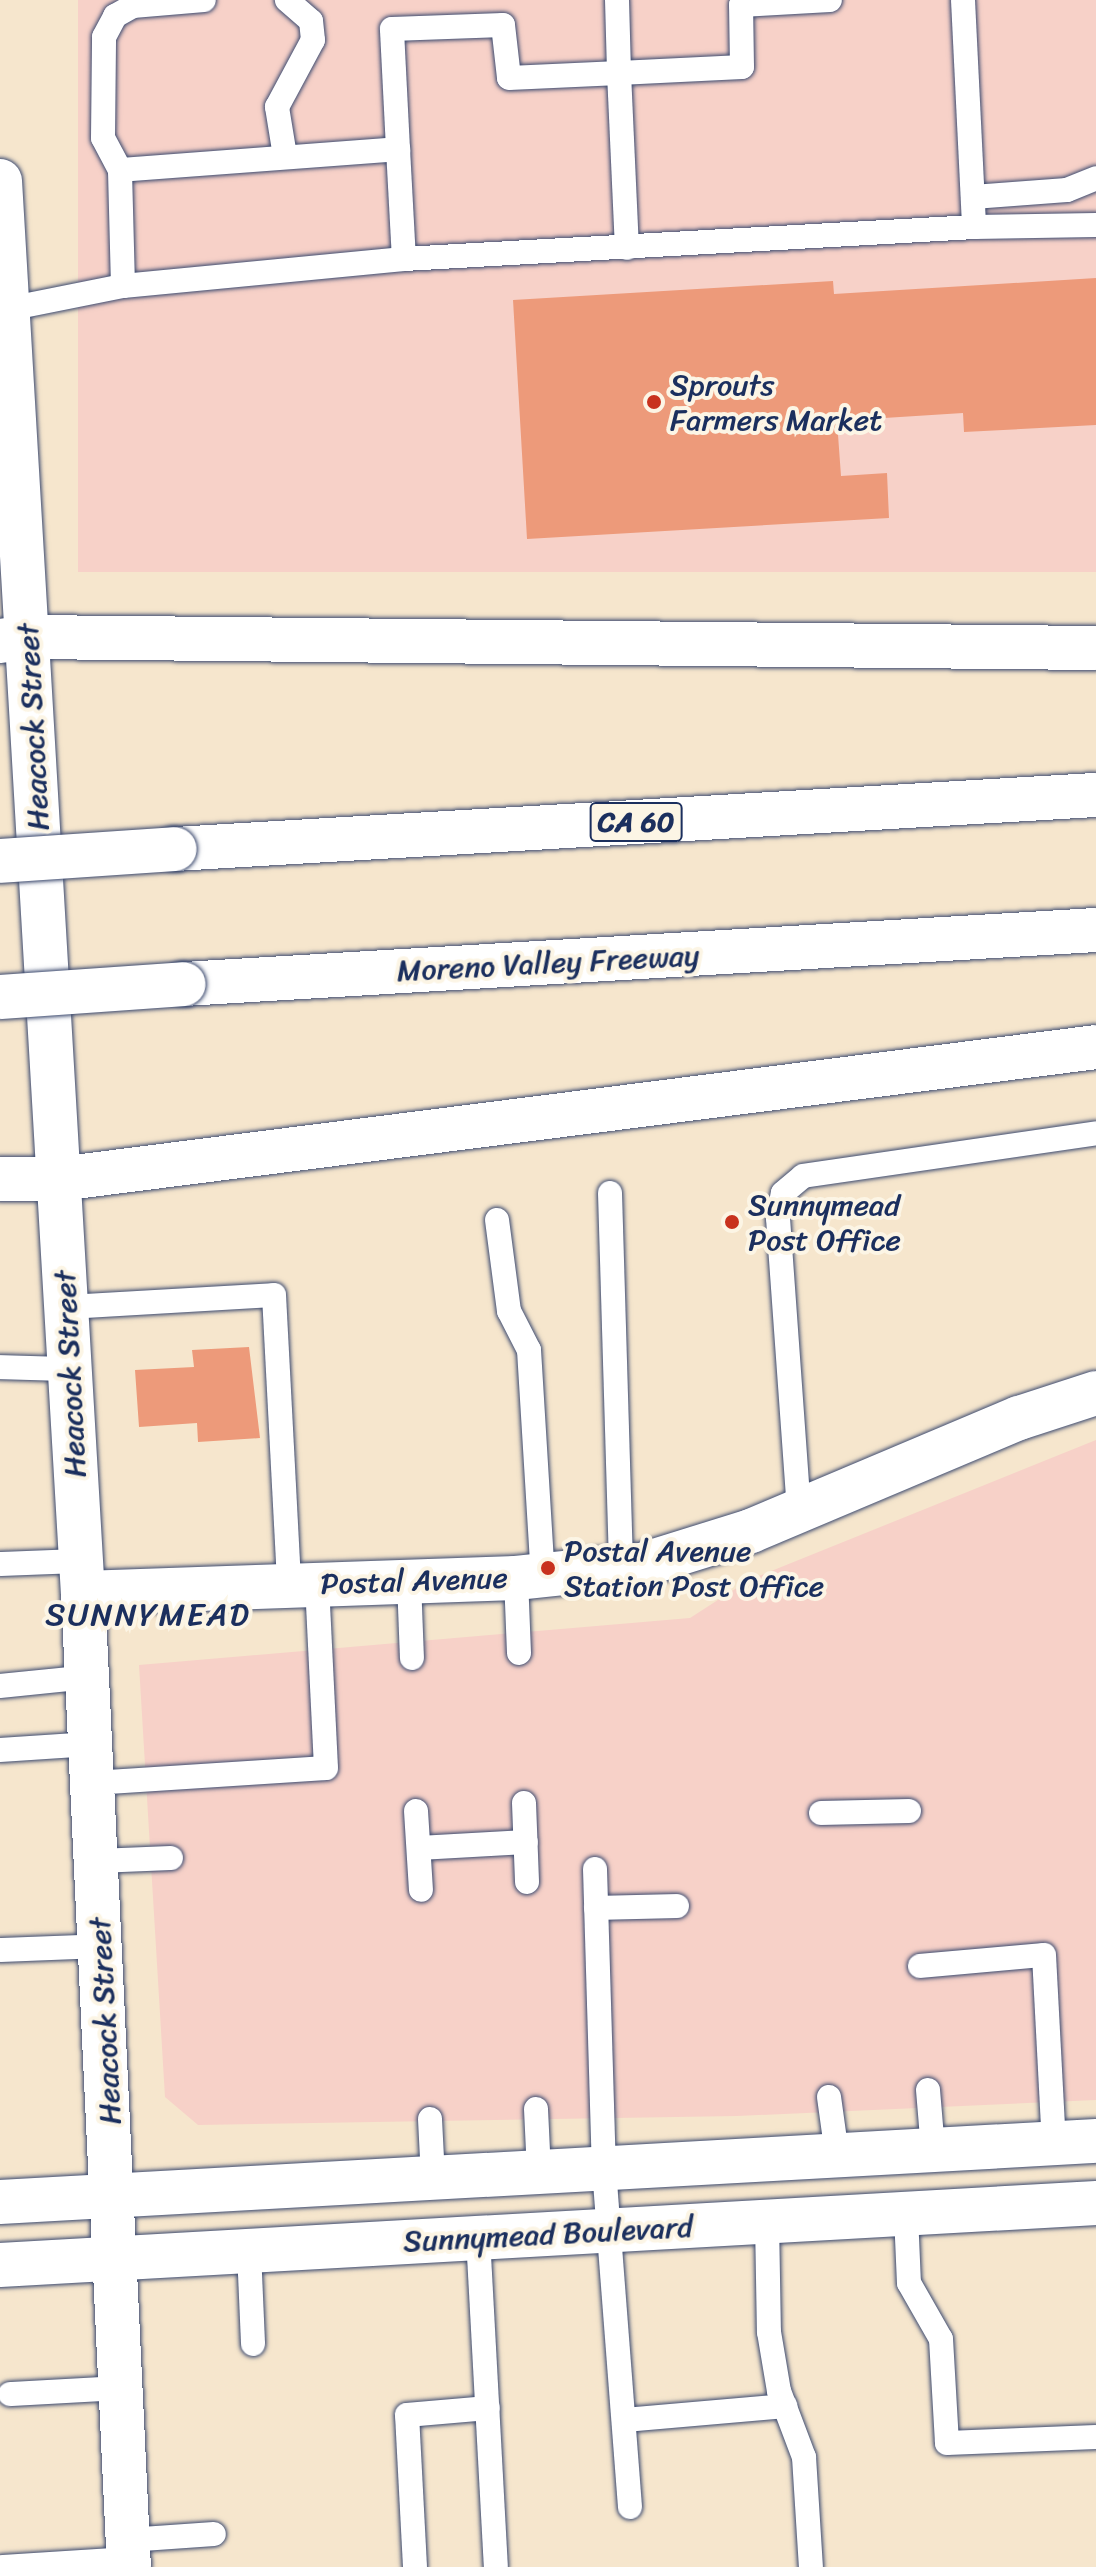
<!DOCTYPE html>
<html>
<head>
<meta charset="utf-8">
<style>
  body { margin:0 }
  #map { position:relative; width:1096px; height:2567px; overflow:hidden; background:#f6e6cd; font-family:Sriracha,sans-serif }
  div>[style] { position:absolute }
  .built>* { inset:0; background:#f7d1c8; transform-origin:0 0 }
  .building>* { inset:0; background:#ed9a7a }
  .roads { filter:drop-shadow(0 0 2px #3c4a6f) drop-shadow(0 0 2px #3c4a6f) }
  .service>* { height:24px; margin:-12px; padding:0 12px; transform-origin:12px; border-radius:12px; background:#fff }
  .minor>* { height:44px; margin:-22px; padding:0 22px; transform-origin:22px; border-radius:22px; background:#fff }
  .secondary>* { height:44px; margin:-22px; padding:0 22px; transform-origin:22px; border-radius:22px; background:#fff }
  .motorway>* { height:44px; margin:-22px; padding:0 22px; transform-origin:22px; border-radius:22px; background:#fff }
  .bridges { filter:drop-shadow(0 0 2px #3c4a6f) drop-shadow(0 0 2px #3c4a6f) }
  .motorway-bridge>* { height:44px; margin:-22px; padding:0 22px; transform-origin:22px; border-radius:22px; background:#fff }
  .dots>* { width:22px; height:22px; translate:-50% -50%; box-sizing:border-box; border:4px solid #fcf5e5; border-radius:50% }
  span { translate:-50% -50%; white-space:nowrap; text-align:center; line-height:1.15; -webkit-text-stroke:8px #fcf5e5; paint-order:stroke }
  .shield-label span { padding:2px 6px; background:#fcf5e5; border:2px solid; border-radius:6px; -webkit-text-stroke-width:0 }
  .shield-label { font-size:28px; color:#1b2f5e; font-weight:700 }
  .poi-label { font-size:30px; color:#1b2f5e }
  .left { translate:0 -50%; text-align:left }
  .street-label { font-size:30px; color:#1b2f5e }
  .neighbourhood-label { font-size:32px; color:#1b2f5e; letter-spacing:2px }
</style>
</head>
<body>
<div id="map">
  <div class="built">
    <div style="left:1096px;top:0;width:572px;height:1018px;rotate:90deg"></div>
    <div style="clip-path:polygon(1096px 1440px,1096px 2100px,737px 2116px,198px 2125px,165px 2097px,139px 1665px,690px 1618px,749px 1580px)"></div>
  </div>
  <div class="building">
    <div style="clip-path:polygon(1096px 278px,1096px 425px,964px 432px,963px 413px,837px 421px,841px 476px,887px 473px,889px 518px,527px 539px,513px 300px,833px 281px,834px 294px)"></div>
    <div style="clip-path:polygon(249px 1347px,260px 1438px,198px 1442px,197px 1423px,139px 1427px,135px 1370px,194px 1367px,192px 1350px)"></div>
  </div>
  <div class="roads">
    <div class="service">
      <div style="left:617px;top:0;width:73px;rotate:88.4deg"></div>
      <div style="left:619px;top:73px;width:123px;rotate:-2.8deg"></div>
      <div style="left:742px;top:67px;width:62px;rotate:-90.9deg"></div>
      <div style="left:741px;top:5px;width:89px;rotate:-3.2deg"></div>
      <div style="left:963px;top:0;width:227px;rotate:87.2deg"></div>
      <div style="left:974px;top:227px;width:122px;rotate:-0.9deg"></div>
      <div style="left:398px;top:149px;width:110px;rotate:86.9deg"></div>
      <div style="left:404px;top:259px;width:571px;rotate:-3.21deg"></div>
      <div style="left:285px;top:156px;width:50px;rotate:-99.3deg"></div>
      <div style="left:277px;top:107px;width:76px;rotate:-61.8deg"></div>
      <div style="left:313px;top:40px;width:19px;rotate:-96deg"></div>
      <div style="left:311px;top:21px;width:32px;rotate:-139deg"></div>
      <div style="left:120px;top:170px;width:36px;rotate:-118deg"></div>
      <div style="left:103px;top:138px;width:101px;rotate:-89.4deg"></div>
      <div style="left:104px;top:37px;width:24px;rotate:-62deg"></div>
      <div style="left:115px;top:16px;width:21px;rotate:-29deg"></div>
      <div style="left:133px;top:6px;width:71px;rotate:-4.8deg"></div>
      <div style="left:973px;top:197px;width:94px;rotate:-4.3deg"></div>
      <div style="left:1067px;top:190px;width:31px;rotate:-22deg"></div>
      <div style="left:123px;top:286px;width:116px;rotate:-91.5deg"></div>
      <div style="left:120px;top:170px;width:279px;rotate:-4.3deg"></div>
      <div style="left:398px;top:149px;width:120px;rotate:-92.9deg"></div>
      <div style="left:392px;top:29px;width:111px;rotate:-2.1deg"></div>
      <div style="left:503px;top:25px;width:53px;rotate:83.5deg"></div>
      <div style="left:509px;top:78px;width:110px;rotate:-2.6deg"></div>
      <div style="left:619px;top:73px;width:175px;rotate:87.4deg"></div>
      <div style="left:8px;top:309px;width:117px;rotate:-11.3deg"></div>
      <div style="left:123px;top:286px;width:282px;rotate:-5.5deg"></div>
      <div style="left:610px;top:1193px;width:375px;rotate:88.3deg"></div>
      <div style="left:497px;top:1220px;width:92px;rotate:82.5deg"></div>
      <div style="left:509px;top:1311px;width:44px;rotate:62.9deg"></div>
      <div style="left:529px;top:1350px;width:226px;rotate:86.5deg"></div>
      <div style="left:67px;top:1307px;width:207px;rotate:-3.3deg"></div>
      <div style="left:274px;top:1295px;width:290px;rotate:87deg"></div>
      <div style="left:0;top:1367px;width:69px;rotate:1.7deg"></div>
      <div style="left:799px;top:1511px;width:294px;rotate:-94.1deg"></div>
      <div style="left:778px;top:1218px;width:25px;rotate:-79deg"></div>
      <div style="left:783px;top:1193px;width:26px;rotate:-40deg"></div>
      <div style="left:803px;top:1176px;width:296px;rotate:-8.3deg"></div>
      <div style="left:0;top:1564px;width:79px;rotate:-2.2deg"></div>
      <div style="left:516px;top:1578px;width:75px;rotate:87.7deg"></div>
      <div style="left:409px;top:1581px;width:77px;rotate:87.8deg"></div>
      <div style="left:0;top:1686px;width:88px;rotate:-5.8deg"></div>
      <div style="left:0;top:1750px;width:91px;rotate:-3.8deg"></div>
      <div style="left:93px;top:1783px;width:233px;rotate:-3.7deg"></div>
      <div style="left:326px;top:1768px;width:184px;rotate:-92.8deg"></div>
      <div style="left:524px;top:1803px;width:79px;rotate:87.8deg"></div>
      <div style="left:416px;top:1811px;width:79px;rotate:86.4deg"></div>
      <div style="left:821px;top:1813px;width:88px;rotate:-1.3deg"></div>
      <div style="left:419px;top:1848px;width:107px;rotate:-3.2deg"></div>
      <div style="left:97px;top:1861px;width:74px;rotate:-2.3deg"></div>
      <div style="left:595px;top:1869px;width:300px;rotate:88.3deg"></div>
      <div style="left:604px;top:2169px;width:339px;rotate:85.6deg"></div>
      <div style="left:596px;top:1908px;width:81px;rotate:-1.4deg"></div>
      <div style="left:0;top:1950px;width:102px;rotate:-2.2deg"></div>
      <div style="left:920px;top:1966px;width:124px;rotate:-5.1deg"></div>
      <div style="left:1044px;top:1955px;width:189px;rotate:87deg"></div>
      <div style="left:928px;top:2090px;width:60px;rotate:85.2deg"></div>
      <div style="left:829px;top:2097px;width:59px;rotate:82.1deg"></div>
      <div style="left:536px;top:2109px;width:63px;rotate:87.3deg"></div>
      <div style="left:430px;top:2119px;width:60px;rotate:87.1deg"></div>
      <div style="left:906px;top:2215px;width:68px;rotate:87.5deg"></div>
      <div style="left:909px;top:2283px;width:64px;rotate:60.3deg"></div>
      <div style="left:941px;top:2339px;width:104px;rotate:86.7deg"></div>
      <div style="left:947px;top:2443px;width:149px;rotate:-2.3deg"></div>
      <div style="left:767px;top:2221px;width:111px;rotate:89deg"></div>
      <div style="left:769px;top:2332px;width:60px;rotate:80.4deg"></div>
      <div style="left:779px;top:2391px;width:71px;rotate:69.3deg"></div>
      <div style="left:804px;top:2457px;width:110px;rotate:86.4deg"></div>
      <div style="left:478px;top:2237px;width:330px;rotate:86.9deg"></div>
      <div style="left:249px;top:2251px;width:93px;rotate:87.5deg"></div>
      <div style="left:10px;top:2394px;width:112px;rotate:-3.1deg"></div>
      <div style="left:625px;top:2420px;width:161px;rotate:-5deg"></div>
      <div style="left:128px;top:2540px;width:86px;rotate:-4deg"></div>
      <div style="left:3px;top:2567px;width:126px;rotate:-3.6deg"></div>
      <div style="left:415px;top:2567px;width:152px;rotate:-93deg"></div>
      <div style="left:407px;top:2415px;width:81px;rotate:-4.9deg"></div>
    </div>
    <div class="minor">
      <div style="left:83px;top:1593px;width:433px;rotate:-2deg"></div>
      <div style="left:516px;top:1578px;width:127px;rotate:-5.9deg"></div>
      <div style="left:642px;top:1565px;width:114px;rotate:-17.3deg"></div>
      <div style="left:751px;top:1531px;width:291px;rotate:-22.9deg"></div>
      <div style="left:1019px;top:1418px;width:81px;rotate:-18deg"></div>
    </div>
    <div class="secondary">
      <div style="left:0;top:181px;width:1414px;rotate:86.64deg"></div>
      <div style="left:83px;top:1593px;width:975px;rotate:87.3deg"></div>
      <div style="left:0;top:2202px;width:1098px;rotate:-3.19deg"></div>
      <div style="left:0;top:2265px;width:1098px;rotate:-3.24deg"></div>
    </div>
    <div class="motorway">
      <div style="left:0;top:641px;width:28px;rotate:-8deg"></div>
      <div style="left:28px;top:637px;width:1068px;rotate:0.59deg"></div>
      <div style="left:175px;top:849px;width:923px;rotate:-3.36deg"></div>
      <div style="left:184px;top:984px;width:914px;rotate:-3.39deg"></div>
      <div style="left:0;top:1179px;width:59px"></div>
      <div style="left:59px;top:1179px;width:1045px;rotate:-7.25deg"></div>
    </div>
  </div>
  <div class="bridges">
    <div class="motorway-bridge">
      <div style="left:0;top:861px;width:175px;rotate:-3.9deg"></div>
      <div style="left:0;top:997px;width:184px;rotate:-4deg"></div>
    </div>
  </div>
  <div class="dots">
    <div style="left:654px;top:402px;background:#c8321e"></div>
    <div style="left:732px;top:1222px;background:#c8321e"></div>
    <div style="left:548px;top:1568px;background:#c8321e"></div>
  </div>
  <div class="shield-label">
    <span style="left:636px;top:822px">CA 60</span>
  </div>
  <div class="poi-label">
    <span class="left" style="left:670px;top:402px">Sprouts<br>Farmers Market</span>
    <span class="left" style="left:748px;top:1222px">Sunnymead<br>Post Office</span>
    <span class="left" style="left:564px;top:1568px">Postal Avenue<br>Station Post Office</span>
  </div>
  <div class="street-label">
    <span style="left:33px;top:727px;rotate:-93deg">Heacock Street</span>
    <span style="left:548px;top:963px;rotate:-3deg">Moreno Valley Freeway</span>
    <span style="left:70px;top:1374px;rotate:-93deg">Heacock Street</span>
    <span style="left:414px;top:1581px;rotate:-2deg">Postal Avenue</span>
    <span style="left:105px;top:2021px;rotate:-93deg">Heacock Street</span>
    <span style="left:548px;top:2234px;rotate:-3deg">Sunnymead Boulevard</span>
  </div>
  <div class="neighbourhood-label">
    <span style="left:148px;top:1615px">SUNNYMEAD</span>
  </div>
</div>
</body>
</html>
